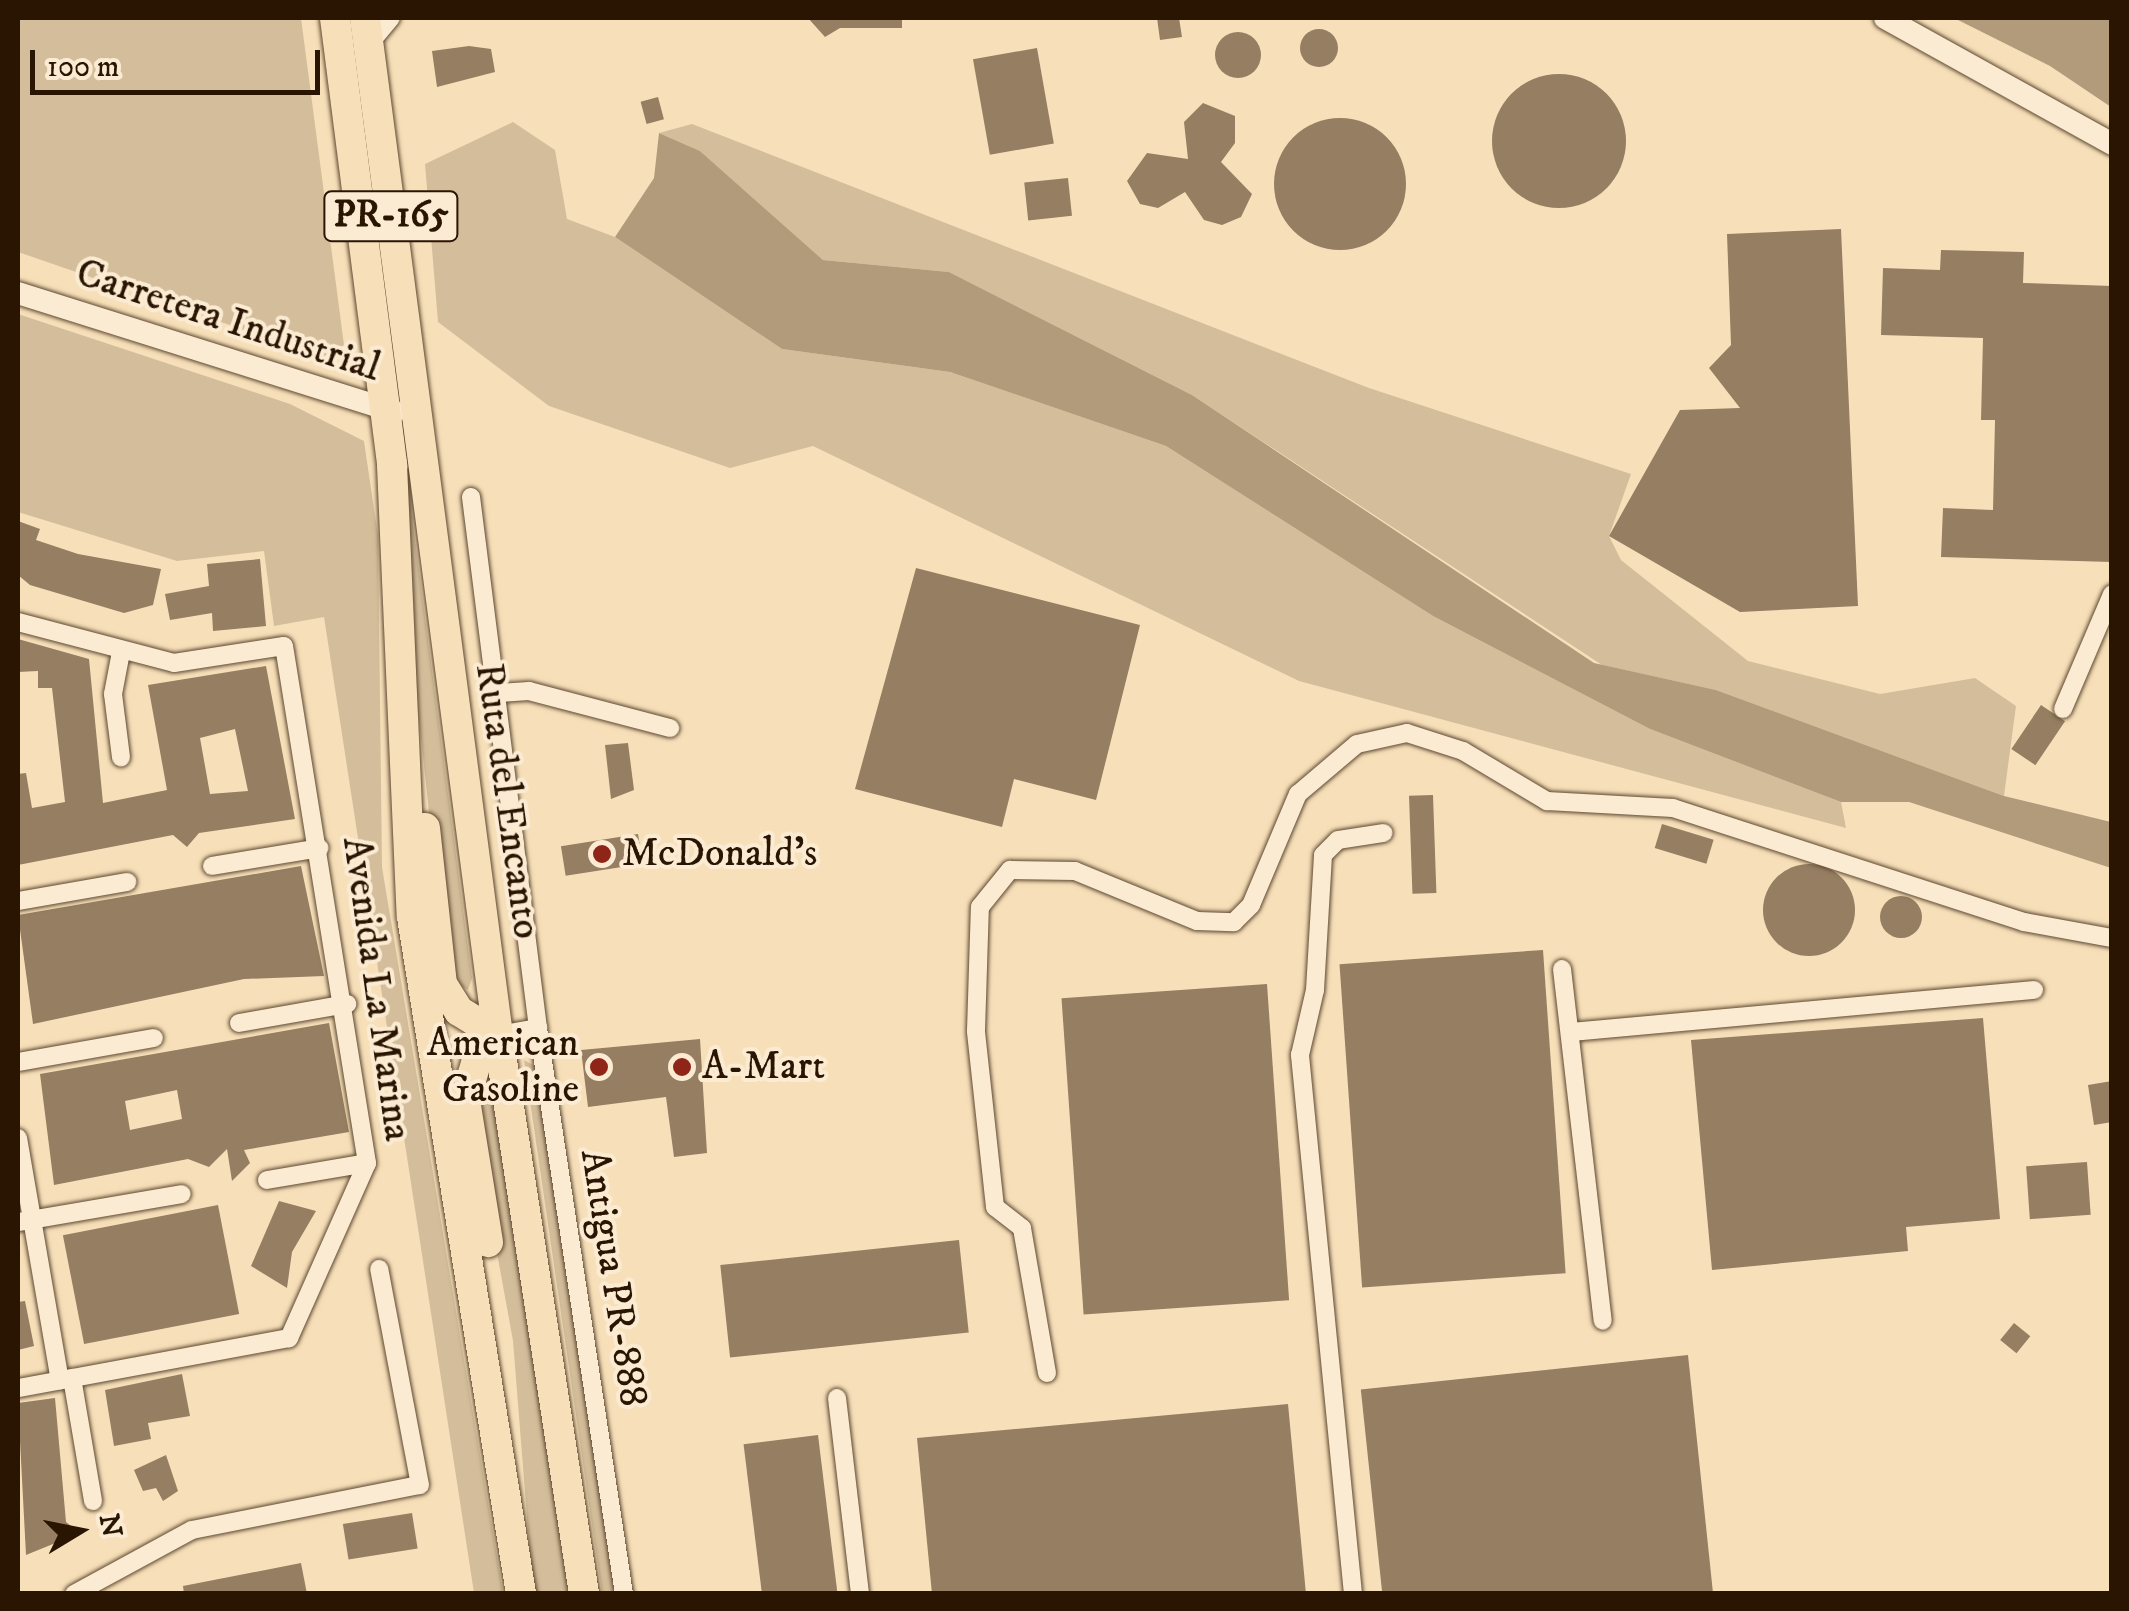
<!DOCTYPE html>
<html>
<head>
<meta charset="utf-8">
<style>
  body { margin:0 }
  #map { position:relative; width:2129px; height:1611px; overflow:hidden; background:#f7e0b9; font-family:"IM FELL DW Pica",serif }
  div>[style] { position:absolute }
  .green>* { inset:0; background:#d4bd9a }
  .water>* { inset:0; background:#b19b7b }
  .building>* { inset:0; background:#957e61; transform-origin:0 0 }
  .round { border-radius:50% }
  .roads { filter:drop-shadow(0 0 2px #5d4730) drop-shadow(0 0 2px #5d4730) }
  .minor>* { height:18px; margin:-9px; padding:0 9px; transform-origin:9px; border-radius:9px; background:#faebd2 }
  .tertiary>* { height:22px; margin:-11px; padding:0 11px; transform-origin:11px; border-radius:11px; background:#faebd2 }
  .primary>* { height:30px; margin:-15px; padding:0 15px; transform-origin:15px; border-radius:15px; background:#f7e0b9 }
  .dots>* { width:28px; height:28px; translate:-50% -50%; box-sizing:border-box; border:5px solid #faebd2; border-radius:50% }
  span { translate:-50% -50%; white-space:nowrap; text-align:center; line-height:1.15; -webkit-text-stroke:8px #faebd2; paint-order:stroke }
  .shield-label span { padding:2px 8px; background:#faebd2; border:2px solid; border-radius:8px; -webkit-text-stroke-width:0 }
  .shield-label { font-size:38px; color:#2a1402; font-weight:700 }
  .street-label { font-size:40px; color:#2a1402 }
  .poi-label { font-size:40px; color:#2a1402 }
  .left { translate:0 -50%; text-align:left }
  .right { translate:-100% -50%; text-align:right }
  .frame { position:absolute; inset:0; border:20px solid #2a1402; pointer-events:none }
  .north { position:absolute; left:30px; top:1481px; width:100px; height:100px; -webkit-text-stroke:8px #faebd2; paint-order:stroke; rotate:80deg; font-size:28px; font-weight:700; line-height:40px; text-align:center; color:#2a1402 }
  .north::after { content:''; display:block; margin:auto; width:35px; height:45px; background:#2a1402; clip-path:polygon(50% 0,100% 100%,50% 72%,0 100%) }
  .scale { position:absolute; left:30px; top:50px; width:290px; height:45px; box-sizing:border-box; border:5px solid #2a1402; border-top:0; padding-left:12px; font-size:30px; line-height:35px; white-space:nowrap; color:#2a1402; -webkit-text-stroke:8px #faebd2; paint-order:stroke }
</style>
</head>
<body>
<div id="map">
  <div class="green">
    <div style="clip-path:polygon(18px 18px,301px 18px,344px 345px,323px 357px,18px 252px)"></div>
    <div style="clip-path:polygon(513px 122px,555px 150px,567px 219px,615px 237px,782px 349px,950px 372px,1166px 446px,1433px 616px,1650px 729px,1841px 802px,1846px 828px,1299px 681px,813px 446px,730px 468px,549px 406px,438px 322px,425px 164px)"></div>
    <div style="clip-path:polygon(692px 124px,1369px 388px,1631px 474px,1609px 536px,1621px 560px,1748px 661px,1880px 694px,1975px 678px,2016px 706px,2004px 796px,1716px 690px,1602px 665px,1192px 395px,949px 272px,823px 260px,700px 151px,659px 133px)"></div>
    <div style="clip-path:polygon(18px 314px,290px 404px,364px 441px,378px 536px,382px 867px,503px 1593px,474px 1593px,324px 617px,274px 626px,264px 551px,177px 561px,18px 512px)"></div>
    <div style="clip-path:polygon(403px 448px,472px 978px,468px 990px,447px 978px,405px 590px)"></div>
    <div style="clip-path:polygon(524px 1060px,535px 1066px,617px 1593px,602px 1593px)"></div>
    <div style="clip-path:polygon(491px 1088px,575px 1593px,533px 1593px,513px 1341px,473px 1121px)"></div>
  </div>
  <div class="water">
    <div style="clip-path:polygon(1954px 18px,2111px 18px,2111px 107px,2050px 66px)"></div>
    <div style="clip-path:polygon(659px 133px,700px 151px,823px 260px,949px 272px,1192px 395px,1594px 663px,1716px 690px,2004px 796px,2111px 822px,2111px 868px,1909px 802px,1841px 802px,1650px 729px,1433px 616px,1166px 446px,950px 372px,782px 349px,615px 237px,654px 178px)"></div>
  </div>
  <div class="building">
    <div style="clip-path:polygon(808px 18px,902px 18px,902px 28px,840px 28px,825px 37px)"></div>
    <div style="clip-path:polygon(1157px 18px,1179px 18px,1182px 37px,1160px 40px)"></div>
    <div class="round" style="left:1300px;top:29px;width:38px;height:38px"></div>
    <div class="round" style="left:1215px;top:32px;width:46px;height:46px"></div>
    <div style="clip-path:polygon(469px 46px,491px 49px,495px 72px,437px 87px,432px 51px)"></div>
    <div style="left:1037px;top:48px;width:97px;height:65px;rotate:80deg"></div>
    <div class="round" style="left:1492px;top:74px;width:134px;height:134px"></div>
    <div style="left:658px;top:97px;width:23px;height:18px;rotate:75deg"></div>
    <div style="clip-path:polygon(1203px 103px,1235px 116px,1235px 143px,1221px 162px,1252px 194px,1241px 217px,1222px 225px,1204px 220px,1185px 192px,1158px 208px,1140px 204px,1127px 181px,1147px 153px,1188px 159px,1184px 122px)"></div>
    <div class="round" style="left:1274px;top:118px;width:132px;height:132px"></div>
    <div style="left:1068px;top:178px;width:38px;height:44px;rotate:84deg"></div>
    <div style="clip-path:polygon(1841px 229px,1858px 606px,1740px 612px,1609px 536px,1680px 410px,1740px 408px,1709px 368px,1731px 345px,1727px 234px)"></div>
    <div style="clip-path:polygon(1941px 250px,2024px 252px,2023px 283px,2112px 286px,2112px 562px,1941px 557px,1943px 508px,1993px 510px,1995px 420px,1981px 420px,1983px 338px,1881px 335px,1883px 268px,1940px 270px)"></div>
    <div style="clip-path:polygon(18px 521px,40px 529px,36px 540px,78px 554px,161px 569px,153px 605px,124px 613px,30px 585px,18px 575px)"></div>
    <div style="clip-path:polygon(260px 559px,266px 626px,213px 631px,212px 613px,170px 620px,165px 594px,209px 586px,207px 564px)"></div>
    <div style="clip-path:polygon(916px 568px,1140px 625px,1096px 800px,1014px 779px,1002px 827px,855px 789px)"></div>
    <div style="clip-path:polygon(evenodd,18px 639px,89px 659px,103px 803px,167px 790px,148px 685px,266px 666px,295px 819px,199px 833px,187px 847px,173px 835px,18px 865px,18px 774px,26px 773px,32px 808px,65px 802px,52px 688px,38px 688px,38px 671px,18px 672px,18px 639px,235px 729px,248px 791px,210px 794px,200px 738px,235px 729px)"></div>
    <div style="left:2041px;top:705px;width:29px;height:53px;rotate:34deg"></div>
    <div style="clip-path:polygon(628px 743px,634px 790px,611px 799px,605px 745px)"></div>
    <div style="left:1433px;top:795px;width:98px;height:24px;rotate:88deg"></div>
    <div style="left:1662px;top:824px;width:54px;height:25px;rotate:17deg"></div>
    <div style="left:638px;top:834px;width:30px;height:78px;rotate:81deg"></div>
    <div class="round" style="left:1763px;top:864px;width:92px;height:92px"></div>
    <div style="clip-path:polygon(301px 866px,324px 976px,244px 979px,33px 1024px,18px 915px)"></div>
    <div class="round" style="left:1880px;top:896px;width:42px;height:42px"></div>
    <div style="left:1543px;top:950px;width:324px;height:204px;rotate:86deg"></div>
    <div style="left:1267px;top:984px;width:317px;height:206px;rotate:86deg"></div>
    <div style="clip-path:polygon(1983px 1018px,2000px 1219px,1906px 1227px,1908px 1251px,1712px 1270px,1691px 1040px)"></div>
    <div style="clip-path:polygon(evenodd,329px 1023px,349px 1132px,244px 1150px,250px 1163px,232px 1181px,227px 1149px,209px 1167px,188px 1159px,54px 1185px,40px 1074px,329px 1023px,177px 1090px,182px 1119px,130px 1130px,125px 1101px,177px 1090px)"></div>
    <div style="clip-path:polygon(700px 1039px,707px 1153px,674px 1157px,666px 1097px,588px 1107px,581px 1050px)"></div>
    <div style="clip-path:polygon(2112px 1081px,2112px 1122px,2094px 1125px,2088px 1085px)"></div>
    <div style="left:2087px;top:1162px;width:53px;height:61px;rotate:86deg"></div>
    <div style="clip-path:polygon(279px 1201px,316px 1211px,292px 1252px,287px 1288px,251px 1266px)"></div>
    <div style="left:218px;top:1205px;width:111px;height:158px;rotate:79deg"></div>
    <div style="left:959px;top:1240px;width:93px;height:240px;rotate:84deg"></div>
    <div style="clip-path:polygon(25px 1301px,34px 1346px,18px 1350px,18px 1302px)"></div>
    <div style="left:2014px;top:1323px;width:21px;height:22px;rotate:39deg"></div>
    <div style="left:1688px;top:1355px;width:240px;height:329px;rotate:84deg"></div>
    <div style="clip-path:polygon(182px 1374px,190px 1416px,148px 1423px,151px 1439px,114px 1446px,105px 1390px)"></div>
    <div style="clip-path:polygon(55px 1398px,66px 1522px,80px 1533px,26px 1555px,18px 1403px)"></div>
    <div style="clip-path:polygon(1288px 1404px,1306px 1594px,932px 1594px,917px 1438px)"></div>
    <div style="left:818px;top:1435px;width:160px;height:75px;rotate:83deg"></div>
    <div style="clip-path:polygon(166px 1455px,178px 1491px,163px 1501px,156px 1488px,143px 1491px,134px 1470px)"></div>
    <div style="left:412px;top:1513px;width:36px;height:70px;rotate:81deg"></div>
    <div style="clip-path:polygon(301px 1563px,307px 1594px,184px 1594px,183px 1586px)"></div>
  </div>
  <div class="roads">
    <div class="minor">
      <div style="left:369px;top:44px;width:34px;rotate:-50deg"></div>
      <div style="left:471px;top:497px;width:535px;rotate:82.81deg"></div>
      <div style="left:538px;top:1028px;width:572px;rotate:81.36deg"></div>
      <div style="left:18px;top:622px;width:161px;rotate:14.7deg"></div>
      <div style="left:174px;top:663px;width:111px;rotate:-8.8deg"></div>
      <div style="left:284px;top:646px;width:524px;rotate:80.88deg"></div>
      <div style="left:367px;top:1163px;width:192px;rotate:114deg"></div>
      <div style="left:289px;top:1338px;width:276px;rotate:169.5deg"></div>
      <div style="left:121px;top:652px;width:43px;rotate:100.8deg"></div>
      <div style="left:113px;top:694px;width:64px;rotate:82.8deg"></div>
      <div style="left:499px;top:693px;width:30px;rotate:-4deg"></div>
      <div style="left:529px;top:691px;width:146px;rotate:14.7deg"></div>
      <div style="left:2063px;top:709px;width:125px;rotate:-66.9deg"></div>
      <div style="left:212px;top:866px;width:109px;rotate:-9.5deg"></div>
      <div style="left:18px;top:901px;width:111px;rotate:-9.9deg"></div>
      <div style="left:1562px;top:969px;width:354px;rotate:83.4deg"></div>
      <div style="left:239px;top:1023px;width:110px;rotate:-10deg"></div>
      <div style="left:1572px;top:1032px;width:464px;rotate:-5.2deg"></div>
      <div style="left:498px;top:1035px;width:41px;rotate:-9.9deg"></div>
      <div style="left:18px;top:1062px;width:138px;rotate:-10deg"></div>
      <div style="left:18px;top:1138px;width:246px;rotate:80.2deg"></div>
      <div style="left:267px;top:1180px;width:101px;rotate:-9.6deg"></div>
      <div style="left:18px;top:1222px;width:166px;rotate:-9.7deg"></div>
      <div style="left:1047px;top:1373px;width:147px;rotate:-99.8deg"></div>
      <div style="left:1022px;top:1228px;width:34px;rotate:-142deg"></div>
      <div style="left:995px;top:1207px;width:177px;rotate:-96.2deg"></div>
      <div style="left:976px;top:1031px;width:124px;rotate:-88.2deg"></div>
      <div style="left:980px;top:907px;width:48px;rotate:-51deg"></div>
      <div style="left:1010px;top:870px;width:65px;rotate:0.9deg"></div>
      <div style="left:1075px;top:871px;width:132px;rotate:22.3deg"></div>
      <div style="left:1197px;top:921px;width:37px;rotate:2deg"></div>
      <div style="left:1234px;top:922px;width:24px;rotate:-45deg"></div>
      <div style="left:1251px;top:905px;width:121px;rotate:-67.1deg"></div>
      <div style="left:1298px;top:794px;width:77px;rotate:-40.3deg"></div>
      <div style="left:1357px;top:744px;width:51px;rotate:-12.4deg"></div>
      <div style="left:1407px;top:733px;width:59px;rotate:17.8deg"></div>
      <div style="left:1463px;top:751px;width:98px;rotate:30.8deg"></div>
      <div style="left:1547px;top:801px;width:126px;rotate:3.2deg"></div>
      <div style="left:1673px;top:808px;width:369px;rotate:18deg"></div>
      <div style="left:2024px;top:922px;width:89px;rotate:10.3deg"></div>
      <div style="left:72px;top:1378px;width:125px;rotate:80.3deg"></div>
      <div style="left:837px;top:1398px;width:197px;rotate:83.3deg"></div>
      <div style="left:74px;top:1594px;width:134px;rotate:-28.5deg"></div>
      <div style="left:192px;top:1530px;width:232px;rotate:-11.2deg"></div>
      <div style="left:420px;top:1485px;width:220px;rotate:-100.7deg"></div>
      <div style="left:1353px;top:1594px;width:542px;rotate:-95.62deg"></div>
      <div style="left:1300px;top:1055px;width:67px;rotate:-77deg"></div>
      <div style="left:1315px;top:990px;width:135px;rotate:-86.6deg"></div>
      <div style="left:1323px;top:855px;width:21px;rotate:-45deg"></div>
      <div style="left:1338px;top:840px;width:46px;rotate:-8.8deg"></div>
    </div>
    <div class="tertiary">
      <div style="left:1885px;top:18px;width:260px;rotate:29deg"></div>
      <div style="left:18px;top:293px;width:395px;rotate:17.5deg"></div>
    </div>
    <div class="primary">
      <div style="left:335px;top:18px;width:451px;rotate:82.7deg"></div>
      <div style="left:392px;top:465px;width:452px;rotate:87.5deg"></div>
      <div style="left:412px;top:917px;width:686px;rotate:80.85deg"></div>
      <div style="left:365px;top:18px;width:1026px;rotate:82.55deg"></div>
      <div style="left:498px;top:1035px;width:566px;rotate:81.25deg"></div>
      <div style="left:425px;top:828px;width:157px;rotate:83.8deg"></div>
      <div style="left:442px;top:984px;width:32px;rotate:58deg"></div>
      <div style="left:459px;top:1011px;width:46px;rotate:31.6deg"></div>
      <div style="left:498px;top:1035px;width:33px;rotate:130deg"></div>
      <div style="left:477px;top:1060px;width:42px;rotate:106.7deg"></div>
      <div style="left:465px;top:1100px;width:144px;rotate:80.8deg"></div>
    </div>
  </div>
  <div class="dots">
    <div style="left:602px;top:854px;background:#8f2418"></div>
    <div style="left:599px;top:1067px;background:#8f2418"></div>
    <div style="left:682px;top:1067px;background:#8f2418"></div>
  </div>
  <div class="shield-label">
    <span style="left:391px;top:216px">PR-165</span>
  </div>
  <div class="street-label">
    <span style="left:228px;top:321px;rotate:18deg">Carretera Industrial</span>
    <span style="left:507px;top:801px;rotate:82deg">Ruta del Encanto</span>
    <span style="left:376px;top:989px;rotate:82deg">Avenida La Marina</span>
    <span style="left:613px;top:1278px;rotate:81deg">Antigua PR-888</span>
  </div>
  <div class="poi-label">
    <span class="left" style="left:622px;top:854px">McDonald's</span>
    <span class="right" style="left:579px;top:1067px">American<br>Gasoline</span>
    <span class="left" style="left:702px;top:1067px">A-Mart</span>
  </div>
  <div class="frame"></div>
  <div class="north">N</div>
  <div class="scale">100 m</div>
</div>
</body>
</html>
